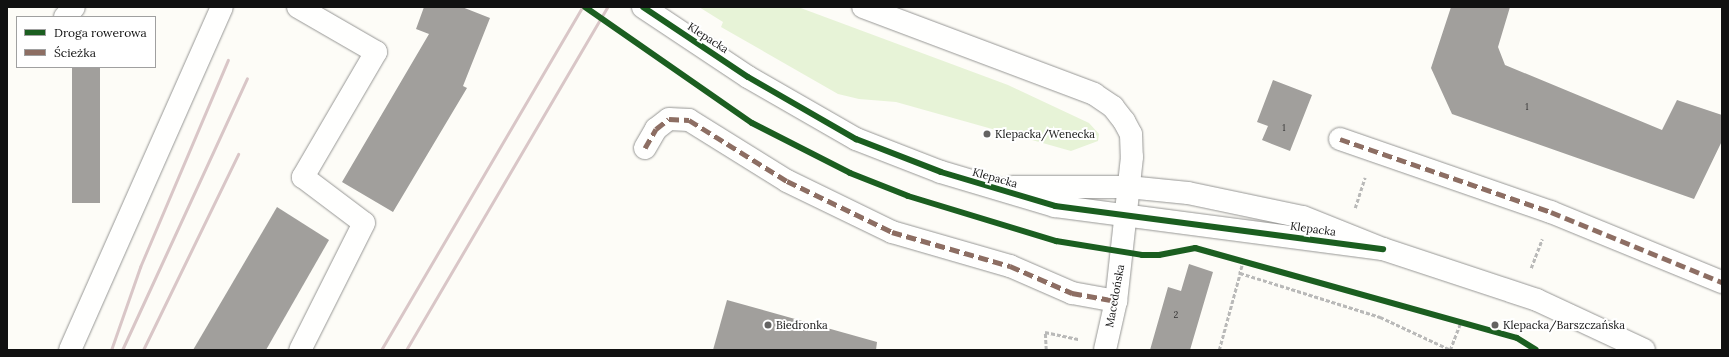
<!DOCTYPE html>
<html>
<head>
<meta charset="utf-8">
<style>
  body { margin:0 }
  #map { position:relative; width:1729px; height:357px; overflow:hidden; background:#fdfcf7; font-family:Lora,serif }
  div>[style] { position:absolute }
  .green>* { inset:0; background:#e7f3d7 }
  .building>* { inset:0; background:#a19f9c; transform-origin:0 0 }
  .path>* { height:2.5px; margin-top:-1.25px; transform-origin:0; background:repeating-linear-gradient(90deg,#b9b9b8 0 4px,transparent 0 6px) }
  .roads { filter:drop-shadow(0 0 1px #979795) drop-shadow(0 0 1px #979795) }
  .minor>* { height:22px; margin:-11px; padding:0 11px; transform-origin:11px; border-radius:11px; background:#fffffe }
  .rail>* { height:3px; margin:-1.5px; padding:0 1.5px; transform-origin:1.5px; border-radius:1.5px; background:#d9c6c7 }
  .quiet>* { height:5px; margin-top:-2.5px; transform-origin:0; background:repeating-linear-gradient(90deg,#8d6e63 0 10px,transparent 0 15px) }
  .cycleway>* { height:6px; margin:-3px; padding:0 3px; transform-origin:3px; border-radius:3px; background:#1b5e20 }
  .dots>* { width:11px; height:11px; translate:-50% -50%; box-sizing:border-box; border:2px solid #fff; border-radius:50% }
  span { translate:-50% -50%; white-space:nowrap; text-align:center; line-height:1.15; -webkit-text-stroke:4px #fff; paint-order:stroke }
  .number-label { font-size:9px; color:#353434 }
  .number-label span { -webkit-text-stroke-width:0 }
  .street-label { font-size:11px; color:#111 }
  .poi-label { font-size:11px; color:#111 }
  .left { translate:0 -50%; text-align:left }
  .frame { position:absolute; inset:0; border:8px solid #111; pointer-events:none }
  .legend { position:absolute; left:16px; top:16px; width:140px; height:52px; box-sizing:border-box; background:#fff; border:1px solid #a0a0a0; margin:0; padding:5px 7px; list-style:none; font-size:12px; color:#111 }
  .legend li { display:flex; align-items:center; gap:8px; height:20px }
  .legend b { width:20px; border:1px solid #a0a0a0 }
</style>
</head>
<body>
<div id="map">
  <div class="green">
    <div style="clip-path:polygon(699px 7px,798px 7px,1008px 85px,1089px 123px,1099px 134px,1098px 141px,1071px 151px,896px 102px,859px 99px,838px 94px,721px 27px,723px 22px)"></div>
  </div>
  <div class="building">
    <div style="clip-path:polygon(424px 7px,462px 7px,490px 18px,463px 86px,467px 88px,393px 212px,342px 182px,429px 34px,416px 29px)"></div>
    <div style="clip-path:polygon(1451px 7px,1510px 7px,1498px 47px,1505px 65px,1662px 130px,1677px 100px,1722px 115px,1722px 141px,1694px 199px,1452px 114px,1431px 68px)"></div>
    <div style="left:72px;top:67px;width:28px;height:136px"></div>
    <div style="clip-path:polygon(1273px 80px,1312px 95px,1290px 151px,1262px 140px,1268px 126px,1257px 122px)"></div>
    <div style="clip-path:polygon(277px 207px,329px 240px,266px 350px,193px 350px)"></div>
    <div style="clip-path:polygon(1189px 264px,1213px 272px,1190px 350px,1150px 350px,1168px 287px,1181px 291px)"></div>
    <div style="clip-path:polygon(727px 300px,877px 342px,876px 350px,713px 350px)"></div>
  </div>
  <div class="path">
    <div style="left:1355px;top:208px;width:32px;rotate:-72deg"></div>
    <div style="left:1244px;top:260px;width:14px;rotate:107deg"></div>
    <div style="left:1240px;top:273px;width:147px;rotate:17.4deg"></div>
    <div style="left:1380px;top:317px;width:78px;rotate:24.9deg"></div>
    <div style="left:1531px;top:268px;width:31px;rotate:-69deg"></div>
    <div style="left:1046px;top:350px;width:18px;rotate:-93deg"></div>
    <div style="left:1045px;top:332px;width:35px;rotate:12deg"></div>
    <div style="left:1219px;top:350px;width:80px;rotate:-74.7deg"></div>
    <div style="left:1450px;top:350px;width:30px;rotate:-69deg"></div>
  </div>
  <div class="roads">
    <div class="minor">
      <div style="left:298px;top:7px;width:90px;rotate:30deg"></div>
      <div style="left:376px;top:52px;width:145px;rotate:120.3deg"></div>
      <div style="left:303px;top:177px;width:76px;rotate:37deg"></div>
      <div style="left:364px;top:223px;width:142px;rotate:116.7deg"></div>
      <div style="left:643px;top:7px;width:126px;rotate:33.7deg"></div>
      <div style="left:748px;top:77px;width:125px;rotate:29.9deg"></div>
      <div style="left:856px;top:139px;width:91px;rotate:21.2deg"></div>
      <div style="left:941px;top:172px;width:119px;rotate:16.6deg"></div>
      <div style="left:1055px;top:206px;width:331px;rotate:7.5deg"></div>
      <div style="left:863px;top:7px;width:247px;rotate:20.6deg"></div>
      <div style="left:1094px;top:94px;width:23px;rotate:34deg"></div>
      <div style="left:1113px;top:107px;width:18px;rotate:52deg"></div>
      <div style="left:1124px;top:121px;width:15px;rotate:62deg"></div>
      <div style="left:1131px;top:134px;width:23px;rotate:88deg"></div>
      <div style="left:1132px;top:157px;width:145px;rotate:96.3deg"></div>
      <div style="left:1116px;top:301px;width:50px;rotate:102.7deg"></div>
      <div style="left:65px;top:17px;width:13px;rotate:-48deg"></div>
      <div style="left:1340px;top:139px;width:223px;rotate:19.1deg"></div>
      <div style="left:1551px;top:212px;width:185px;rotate:22.3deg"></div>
      <div style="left:645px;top:148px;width:22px;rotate:-60deg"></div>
      <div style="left:656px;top:129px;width:16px;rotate:-38deg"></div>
      <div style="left:669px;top:119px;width:20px;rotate:3deg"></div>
      <div style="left:689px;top:120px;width:115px;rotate:31.9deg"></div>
      <div style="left:787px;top:181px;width:117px;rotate:25.9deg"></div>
      <div style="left:892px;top:232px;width:123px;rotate:16.1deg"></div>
      <div style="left:1010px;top:266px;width:68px;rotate:23.5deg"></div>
      <div style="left:1072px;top:293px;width:45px;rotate:10.3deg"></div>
      <div style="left:1013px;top:187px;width:115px"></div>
      <div style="left:1128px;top:187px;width:60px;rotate:5.7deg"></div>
      <div style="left:1188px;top:193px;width:117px;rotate:11.8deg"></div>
      <div style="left:1303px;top:217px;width:86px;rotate:21.8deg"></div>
      <div style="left:1383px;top:249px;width:162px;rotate:18.3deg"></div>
      <div style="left:1537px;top:300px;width:118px;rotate:25deg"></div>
      <div style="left:70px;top:350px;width:375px;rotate:-66.1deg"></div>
    </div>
  </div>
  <div class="rail">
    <div style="left:111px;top:350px;width:88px;rotate:-70.7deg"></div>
    <div style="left:140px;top:267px;width:225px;rotate:-67deg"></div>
    <div style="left:122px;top:350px;width:299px;rotate:-65.3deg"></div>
    <div style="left:143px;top:350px;width:218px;rotate:-64.1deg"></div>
    <div style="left:381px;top:350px;width:398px;rotate:-59.6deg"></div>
    <div style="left:406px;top:350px;width:398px;rotate:-59.6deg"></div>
  </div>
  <div class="quiet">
    <div style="left:1340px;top:139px;width:223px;rotate:19.1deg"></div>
    <div style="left:1551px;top:212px;width:185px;rotate:22.3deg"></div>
    <div style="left:645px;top:148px;width:22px;rotate:-60deg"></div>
    <div style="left:656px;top:129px;width:16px;rotate:-38deg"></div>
    <div style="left:669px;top:119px;width:20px;rotate:3deg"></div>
    <div style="left:689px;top:120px;width:115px;rotate:31.9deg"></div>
    <div style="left:787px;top:181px;width:117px;rotate:25.9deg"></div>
    <div style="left:892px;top:232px;width:123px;rotate:16.1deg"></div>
    <div style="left:1010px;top:266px;width:68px;rotate:23.5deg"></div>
    <div style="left:1072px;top:293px;width:45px;rotate:10.3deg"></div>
  </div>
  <div class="cycleway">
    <div style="left:585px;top:7px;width:203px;rotate:34.8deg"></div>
    <div style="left:752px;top:123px;width:110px;rotate:27deg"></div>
    <div style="left:850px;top:173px;width:62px;rotate:21.6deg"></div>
    <div style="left:908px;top:196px;width:155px;rotate:16.9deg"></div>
    <div style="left:1056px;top:241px;width:87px;rotate:9.2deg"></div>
    <div style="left:1142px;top:255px;width:17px"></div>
    <div style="left:1159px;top:255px;width:37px;rotate:-11deg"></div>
    <div style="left:1195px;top:248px;width:334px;rotate:15.6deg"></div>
    <div style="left:1517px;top:338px;width:22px;rotate:32deg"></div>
    <div style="left:643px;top:7px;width:126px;rotate:33.7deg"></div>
    <div style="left:748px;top:77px;width:125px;rotate:29.9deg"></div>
    <div style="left:856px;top:139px;width:91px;rotate:21.2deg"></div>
    <div style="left:941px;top:172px;width:119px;rotate:16.6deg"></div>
    <div style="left:1055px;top:206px;width:331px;rotate:7.5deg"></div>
  </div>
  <div class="dots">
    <div style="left:987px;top:134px;background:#646362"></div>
    <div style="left:768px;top:325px;background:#646362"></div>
    <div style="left:1495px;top:325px;background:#646362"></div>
  </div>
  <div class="number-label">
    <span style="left:1527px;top:107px">1</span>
    <span style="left:1284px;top:128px">1</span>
    <span style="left:1176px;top:315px">2</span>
  </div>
  <div class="street-label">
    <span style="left:708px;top:38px;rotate:33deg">Klepacka</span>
    <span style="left:995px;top:178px;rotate:16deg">Klepacka</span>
    <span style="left:1313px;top:229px;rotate:8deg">Klepacka</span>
    <span style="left:1115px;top:296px;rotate:-80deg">Macedońska</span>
  </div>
  <div class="poi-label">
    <span class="left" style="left:995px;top:134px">Klepacka/Wenecka</span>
    <span class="left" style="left:776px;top:325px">Biedronka</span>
    <span class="left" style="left:1503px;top:325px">Klepacka/Barszczańska</span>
  </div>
  <div class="frame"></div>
  <ul class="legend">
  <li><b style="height:5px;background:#1b5e20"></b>Droga rowerowa</li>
  <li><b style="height:5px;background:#8d6e63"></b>Ścieżka</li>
  </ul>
</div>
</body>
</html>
